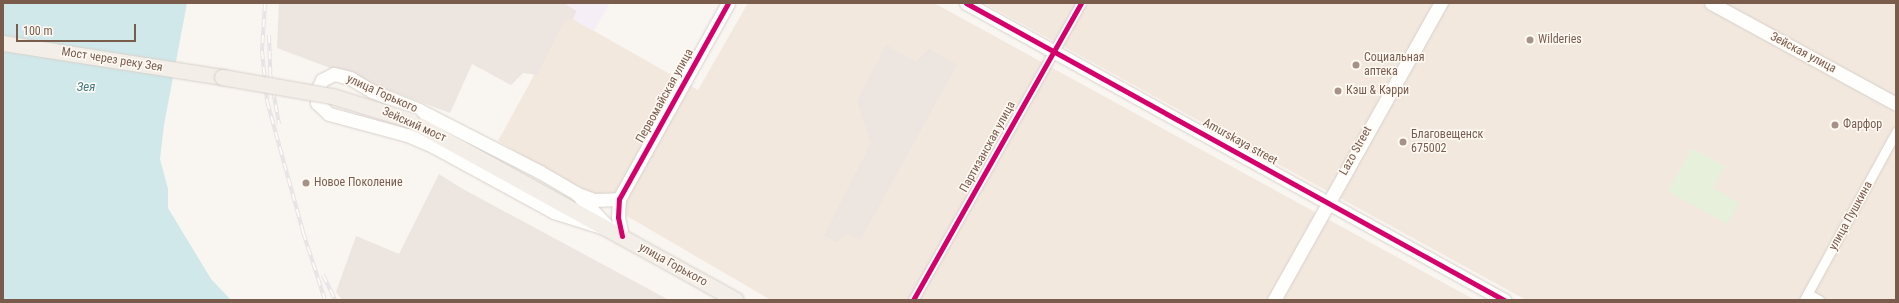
<!DOCTYPE html>
<html>
<head>
<meta charset="utf-8">
<style>
  body { margin:0 }
  #map { position:relative; width:1899px; height:303px; overflow:hidden; background:#f9f5f0; font-family:"Roboto Condensed",sans-serif }
  div>[style] { position:absolute }
  .residential>* { inset:0; background:#f2e8de }
  .industrial>* { inset:0; background:#ede5e0 }
  .education>* { inset:0; background:#f6eef6 }
  .green>* { inset:0; background:#e7f0db }
  .water>* { inset:0; background:#d0e8ea }
  .roads { filter:drop-shadow(0 0 1px #d7d1cb) drop-shadow(0 0 1px #d7d1cb) }
  .street>* { height:9px; margin:-4.5px; padding:0 4.5px; transform-origin:4.5px; border-radius:4.5px; background:#fefefd }
  .secondary>* { height:13px; margin:-6.5px; padding:0 6.5px; transform-origin:6.5px; border-radius:6.5px; background:#fefefd }
  .primary>* { height:15px; margin:-7.5px; padding:0 7.5px; transform-origin:7.5px; border-radius:7.5px; background:#f3eee8 }
  .rail>* { height:4px; margin-top:-2px; transform-origin:0; background:repeating-linear-gradient(90deg,#fffaf3 0 8px,#e6e3e7 0 16px); box-sizing:border-box; border-block:1px solid #e6e3e7 }
  .bridges { filter:drop-shadow(0 0 1px #dad1cc) drop-shadow(0 0 1px #dad1cc) }
  .primary-bridge>* { height:15px; margin:-7.5px; padding:0 7.5px; transform-origin:7.5px; border-radius:7.5px; background:#f3eee8 }
  .cycleway>* { height:5px; margin:-2.5px; padding:0 2.5px; transform-origin:2.5px; border-radius:2.5px; background:#d6006c }
  .dots>* { width:11px; height:11px; translate:-50% -50%; box-sizing:border-box; border:2px solid #fffaf3; border-radius:50% }
  span { translate:-50% -50%; white-space:nowrap; text-align:center; line-height:1.15; -webkit-text-stroke:3px #fffaf3; paint-order:stroke }
  .poi-label { font-size:12px; color:#7a5c4d }
  .left { translate:0 -50%; text-align:left }
  .street-label { font-size:12px; color:#7a5c4d }
  .water-label { font-size:13px; color:#437c86; font-style:italic }
  .frame { position:absolute; inset:0; border:4px solid #7a5c4d; pointer-events:none }
  .scale { position:absolute; left:16px; top:24px; width:120px; height:18px; box-sizing:border-box; border:2px solid #7a5c4d; border-top:0; padding-left:5px; font-size:12px; line-height:14px; white-space:nowrap; color:#7a5c4d; -webkit-text-stroke:3px #fffaf3; paint-order:stroke }
</style>
</head>
<body>
<div id="map">
  <div class="residential">
    <div style="clip-path:polygon(748px 3px,934px 3px,1475px 300px,771px 300px,498px 141px,565px 19px,573px 19px,698px 90px)"></div>
    <div style="clip-path:polygon(984px 3px,1896px 3px,1896px 300px,1526px 300px)"></div>
  </div>
  <div class="industrial">
    <div style="clip-path:polygon(279px 3px,564px 3px,577px 11px,573px 19px,565px 20px,537px 75px,523px 73px,511px 85px,472px 64px,450px 113px,277px 48px)"></div>
    <div style="clip-path:polygon(886px 45px,916px 62px,929px 49px,957px 65px,860px 240px,846px 233px,837px 242px,824px 236px,871px 143px,857px 101px)"></div>
    <div style="clip-path:polygon(439px 174px,461px 188px,669px 300px,342px 300px,336px 292px,356px 236px,399px 254px)"></div>
  </div>
  <div class="education">
    <div style="clip-path:polygon(564px 3px,610px 3px,594px 31px,573px 19px,577px 11px)"></div>
  </div>
  <div class="green">
    <div style="clip-path:polygon(1692px 148px,1725px 166px,1713px 188px,1739px 203px,1727px 224px,1668px 191px)"></div>
  </div>
  <div class="water">
    <div style="clip-path:polygon(3px 3px,187px 3px,164px 125px,160px 159px,168px 189px,168px 208px,211px 279px,231px 300px,3px 300px)"></div>
  </div>
  <div class="roads">
    <div class="street">
      <div style="left:1808px;top:294px;width:13px;rotate:29deg"></div>
      <div style="left:913px;top:300px;width:341px;rotate:-60.5deg"></div>
      <div style="left:1804px;top:300px;width:192px;rotate:-61.3deg"></div>
    </div>
    <div class="secondary">
      <div style="left:966px;top:3px;width:615px;rotate:28.9deg"></div>
      <div style="left:1711px;top:3px;width:211px;rotate:28.6deg"></div>
      <div style="left:334px;top:74px;width:16px;rotate:14deg"></div>
      <div style="left:350px;top:78px;width:26px;rotate:31deg"></div>
      <div style="left:372px;top:91px;width:51px;rotate:22deg"></div>
      <div style="left:419px;top:110px;width:136px;rotate:27.1deg"></div>
      <div style="left:540px;top:172px;width:42px;rotate:30.3deg"></div>
      <div style="left:576px;top:193px;width:51px;rotate:46.6deg"></div>
      <div style="left:611px;top:230px;width:60px;rotate:-162.5deg"></div>
      <div style="left:554px;top:212px;width:138px;rotate:-151.4deg"></div>
      <div style="left:433px;top:146px;width:28px;rotate:-157deg"></div>
      <div style="left:407px;top:135px;width:81px;rotate:-164.9deg"></div>
      <div style="left:329px;top:114px;width:16px;rotate:-137deg"></div>
      <div style="left:317px;top:103px;width:12px;rotate:-90deg"></div>
      <div style="left:317px;top:91px;width:12px;rotate:-66deg"></div>
      <div style="left:322px;top:80px;width:13px;rotate:-27deg"></div>
      <div style="left:578px;top:194px;width:17px;rotate:21deg"></div>
      <div style="left:594px;top:200px;width:25px;rotate:-2deg"></div>
      <div style="left:622px;top:236px;width:19px;rotate:-102deg"></div>
      <div style="left:618px;top:217px;width:18px;rotate:-87deg"></div>
      <div style="left:619px;top:199px;width:224px;rotate:-60.9deg"></div>
      <div style="left:1274px;top:300px;width:341px;rotate:-60.7deg"></div>
    </div>
    <div class="primary">
      <div style="left:3px;top:43px;width:222px;rotate:8.8deg"></div>
      <div style="left:410px;top:120px;width:372px;rotate:28.9deg"></div>
    </div>
  </div>
  <div class="rail">
    <div style="left:265px;top:3px;width:48px;rotate:93.6deg"></div>
    <div style="left:262px;top:51px;width:50px;rotate:84.3deg"></div>
    <div style="left:267px;top:101px;width:136px;rotate:74.6deg"></div>
    <div style="left:303px;top:232px;width:71px;rotate:72.1deg"></div>
    <div style="left:269px;top:35px;width:38px;rotate:88deg"></div>
    <div style="left:270px;top:73px;width:52px;rotate:80deg"></div>
    <div style="left:323px;top:275px;width:28px;rotate:64deg"></div>
  </div>
  <div class="bridges">
    <div class="primary-bridge">
      <div style="left:222px;top:77px;width:112px;rotate:9.8deg"></div>
      <div style="left:332px;top:96px;width:82px;rotate:17.1deg"></div>
    </div>
  </div>
  <div class="cycleway">
    <div style="left:966px;top:3px;width:615px;rotate:28.9deg"></div>
    <div style="left:622px;top:236px;width:19px;rotate:-102deg"></div>
    <div style="left:618px;top:217px;width:18px;rotate:-87deg"></div>
    <div style="left:619px;top:199px;width:224px;rotate:-60.9deg"></div>
    <div style="left:913px;top:300px;width:341px;rotate:-60.5deg"></div>
  </div>
  <div class="dots">
    <div style="left:1530px;top:40px;background:#a69286"></div>
    <div style="left:1356px;top:65px;background:#a69286"></div>
    <div style="left:1338px;top:91px;background:#a69286"></div>
    <div style="left:1835px;top:125px;background:#a69286"></div>
    <div style="left:1403px;top:142px;background:#a69286"></div>
    <div style="left:306px;top:183px;background:#a69286"></div>
  </div>
  <div class="poi-label">
    <span class="left" style="left:1538px;top:40px">Wilderies</span>
    <span class="left" style="left:1364px;top:65px">Социальная<br>аптека</span>
    <span class="left" style="left:1346px;top:91px">Кэш &amp; Кэрри</span>
    <span class="left" style="left:1843px;top:125px">Фарфор</span>
    <span class="left" style="left:1411px;top:142px">Благовещенск<br>675002</span>
    <span class="left" style="left:314px;top:183px">Новое Поколение</span>
  </div>
  <div class="street-label">
    <span style="left:1803px;top:53px;rotate:28deg">Зейская улица</span>
    <span style="left:112px;top:60px;rotate:9deg">Мост через реку Зея</span>
    <span style="left:382px;top:94px;rotate:24deg">улица Горького</span>
    <span style="left:665px;top:96px;rotate:-61deg">Первомайская улица</span>
    <span style="left:414px;top:125px;rotate:24deg">Зейский мост</span>
    <span style="left:1240px;top:142px;rotate:29deg">Amurskaya street</span>
    <span style="left:988px;top:147px;rotate:-61deg">Партизанская улица</span>
    <span style="left:1356px;top:151px;rotate:-61deg">Lazo Street</span>
    <span style="left:1851px;top:216px;rotate:-61deg">улица Пушкина</span>
    <span style="left:673px;top:265px;rotate:29deg">улица Горького</span>
  </div>
  <div class="water-label">
    <span style="left:86px;top:87px">Зея</span>
  </div>
  <div class="frame"></div>
  <div class="scale">100 m</div>
</div>
</body>
</html>
